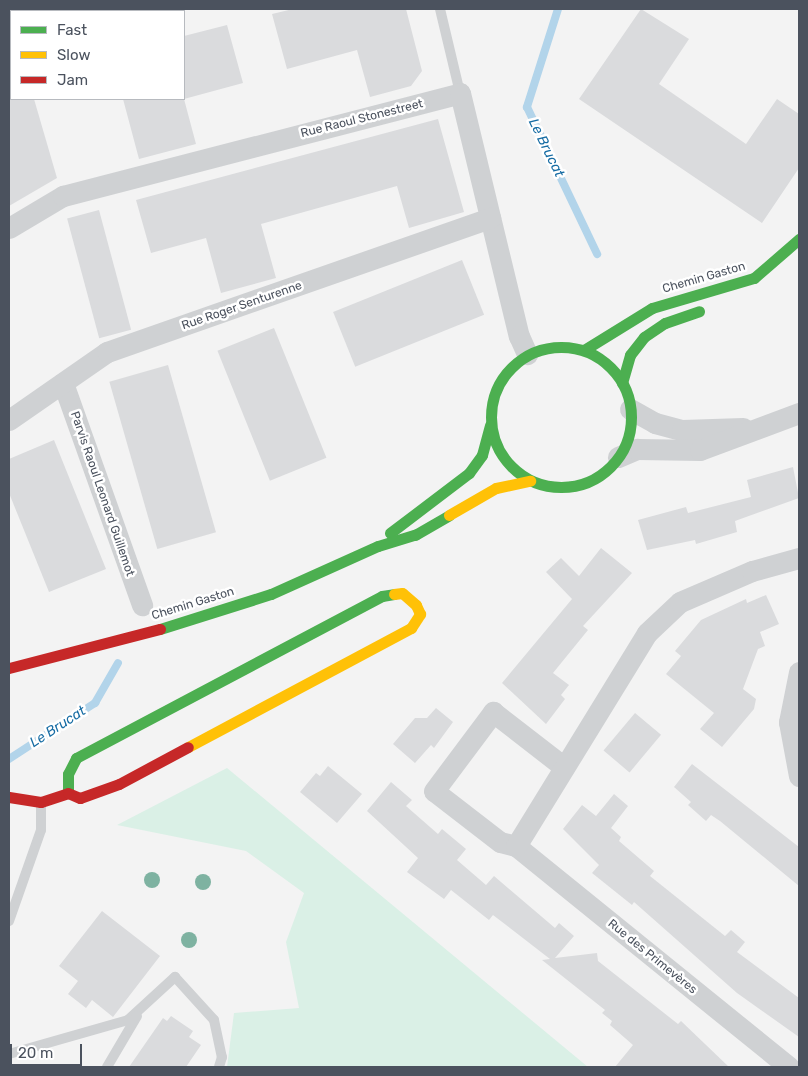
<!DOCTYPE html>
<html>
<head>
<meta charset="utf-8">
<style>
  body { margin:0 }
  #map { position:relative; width:808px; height:1076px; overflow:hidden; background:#f3f3f3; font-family:Rubik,sans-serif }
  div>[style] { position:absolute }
  .green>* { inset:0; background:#daf0e6 }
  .stream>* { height:8px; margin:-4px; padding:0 4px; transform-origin:4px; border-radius:4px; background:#b2d4ea }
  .building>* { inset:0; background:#dadbdd; transform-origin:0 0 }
  .lane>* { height:10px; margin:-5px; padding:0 5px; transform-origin:5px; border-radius:5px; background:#cfd1d3 }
  .street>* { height:21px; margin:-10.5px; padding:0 10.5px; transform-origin:10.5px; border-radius:10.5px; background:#cfd1d3 }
  .fast>* { height:11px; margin:-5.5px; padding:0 5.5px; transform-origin:5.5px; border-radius:5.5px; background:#4caf50 }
  .fast>.ring { margin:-5.5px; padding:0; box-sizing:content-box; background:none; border:11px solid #4caf50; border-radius:50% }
  .slow>* { height:11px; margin:-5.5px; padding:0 5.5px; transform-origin:5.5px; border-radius:5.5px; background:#ffc107 }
  .jam>* { height:11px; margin:-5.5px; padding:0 5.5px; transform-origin:5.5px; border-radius:5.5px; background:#c62828 }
  .trees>* { width:16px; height:16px; margin:-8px; border-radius:50%; background:#7eb2a1 }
  span { translate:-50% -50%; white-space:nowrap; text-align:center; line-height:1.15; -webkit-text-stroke:5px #fff; paint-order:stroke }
  .street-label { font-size:12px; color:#4b525e }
  .water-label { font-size:14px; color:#186da4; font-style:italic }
  .frame { position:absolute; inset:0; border:10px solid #4b525e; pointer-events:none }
  .legend { position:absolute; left:10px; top:10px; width:175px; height:90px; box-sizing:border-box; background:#fff; border:1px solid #b7babf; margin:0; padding:6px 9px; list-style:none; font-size:15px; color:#4b525e }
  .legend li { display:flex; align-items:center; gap:10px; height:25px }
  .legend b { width:25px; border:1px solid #b7babf }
  .scale { position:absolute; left:10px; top:1044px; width:72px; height:22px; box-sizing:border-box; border:2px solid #4b525e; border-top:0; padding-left:6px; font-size:15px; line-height:18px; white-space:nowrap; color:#4b525e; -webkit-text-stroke:4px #fff; paint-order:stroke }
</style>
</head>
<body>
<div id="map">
  <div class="green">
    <div style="clip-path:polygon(227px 768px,588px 1067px,227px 1067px,234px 1013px,299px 1008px,286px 942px,304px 893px,246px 851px,117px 825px)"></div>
  </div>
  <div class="stream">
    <div style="left:558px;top:9px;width:103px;rotate:107.6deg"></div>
    <div style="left:527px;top:107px;width:163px;rotate:64.5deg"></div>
    <div style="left:9px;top:759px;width:103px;rotate:-33.1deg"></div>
    <div style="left:95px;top:703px;width:46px;rotate:-60.1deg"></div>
  </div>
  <div class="building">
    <div style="clip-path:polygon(293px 9px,406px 9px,422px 71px,411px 86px,370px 97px,357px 50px,287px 69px,272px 14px)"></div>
    <div style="clip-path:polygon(641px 9px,689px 39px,659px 84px,746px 144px,777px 99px,799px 114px,799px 168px,762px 223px,579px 99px)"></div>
    <div style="clip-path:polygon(227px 25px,243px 83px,184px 99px,196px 144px,139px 159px,123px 99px,184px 99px,184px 36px)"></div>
    <div style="clip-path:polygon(9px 99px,34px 99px,57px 178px,9px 206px)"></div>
    <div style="clip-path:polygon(438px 119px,464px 212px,409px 228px,397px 186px,261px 224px,276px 278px,221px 293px,206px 238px,151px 253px,136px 200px)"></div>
    <div style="left:99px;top:210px;width:124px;height:33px;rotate:75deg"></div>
    <div style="left:462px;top:260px;width:59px;height:139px;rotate:68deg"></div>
    <div style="left:274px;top:328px;width:140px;height:61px;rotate:68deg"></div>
    <div style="left:168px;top:365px;width:174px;height:61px;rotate:74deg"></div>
    <div style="clip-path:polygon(54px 440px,106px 569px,49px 592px,9px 493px,9px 459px)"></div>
    <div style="clip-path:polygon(793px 467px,799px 498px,735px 521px,737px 532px,696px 544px,695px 540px,647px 550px,638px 520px,686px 507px,688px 513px,751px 497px,747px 480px)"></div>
    <div style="clip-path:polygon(601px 548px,632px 573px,583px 626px,588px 630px,553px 673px,569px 685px,561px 695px,565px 699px,546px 724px,502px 683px,572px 599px,546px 572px,561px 558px,579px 576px)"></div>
    <div style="clip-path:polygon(766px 595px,779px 624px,760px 632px,765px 646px,758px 649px,743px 689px,756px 699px,754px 709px,722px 747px,700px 729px,714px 713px,666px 674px,681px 656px,675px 651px,701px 620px,746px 599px,747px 603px)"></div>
    <div style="clip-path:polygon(436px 708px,453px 722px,434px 748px,431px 745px,415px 763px,393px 744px,415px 718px,427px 718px)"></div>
    <div style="left:635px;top:713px;width:34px;height:49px;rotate:40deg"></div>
    <div style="clip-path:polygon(692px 764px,799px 847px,799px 886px,720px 821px,711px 815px,706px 821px,688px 805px,691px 802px,674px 787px)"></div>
    <div style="clip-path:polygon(328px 766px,362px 794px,337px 823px,300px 792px,316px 773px,320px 776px)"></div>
    <div style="clip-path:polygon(391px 782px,412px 800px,406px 806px,438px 834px,442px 829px,466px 849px,457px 860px,486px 885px,494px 876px,555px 928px,559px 923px,574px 936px,555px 958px,597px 953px,598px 961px,678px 1024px,681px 1021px,729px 1067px,615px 1067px,633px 1045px,610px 1025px,612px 1021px,602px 1013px,605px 1010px,542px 960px,550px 959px,493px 915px,489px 920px,451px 890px,444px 899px,407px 872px,418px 858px,367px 811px)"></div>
    <div style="clip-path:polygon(614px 794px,628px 806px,611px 828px,621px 837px,619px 841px,654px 871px,650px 876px,725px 936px,731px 930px,745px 942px,737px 952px,799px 998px,799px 1037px,737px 993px,634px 902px,632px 905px,592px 873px,599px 865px,563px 829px,582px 805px,596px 816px)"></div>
    <div style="clip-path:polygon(102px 911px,160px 956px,113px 1017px,92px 1000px,86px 1008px,68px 994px,78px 981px,59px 966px)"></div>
    <div style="clip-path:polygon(171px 1016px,193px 1031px,189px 1037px,201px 1045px,186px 1067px,129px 1067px,163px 1018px,167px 1021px)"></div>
  </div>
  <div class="lane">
    <div style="left:440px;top:9px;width:86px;rotate:76.6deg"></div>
    <div style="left:9px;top:921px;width:96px;rotate:-70.6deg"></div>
    <div style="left:41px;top:830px;width:27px;rotate:-90deg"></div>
    <div style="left:9px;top:1054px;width:124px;rotate:-15.9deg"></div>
    <div style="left:128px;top:1020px;width:64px;rotate:-42.5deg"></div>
    <div style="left:175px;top:977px;width:58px;rotate:47.8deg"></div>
    <div style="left:214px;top:1020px;width:38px;rotate:78deg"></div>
    <div style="left:222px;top:1057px;width:10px;rotate:107deg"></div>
    <div style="left:107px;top:1067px;width:59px;rotate:-59.5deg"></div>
  </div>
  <div class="street">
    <div style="left:9px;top:228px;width:63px;rotate:-30.7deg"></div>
    <div style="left:63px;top:196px;width:410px;rotate:-14.5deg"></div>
    <div style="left:460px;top:93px;width:250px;rotate:76.4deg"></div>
    <div style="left:519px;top:336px;width:20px;rotate:66deg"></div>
    <div style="left:63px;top:383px;width:236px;rotate:70.4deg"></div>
    <div style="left:630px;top:409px;width:29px;rotate:29deg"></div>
    <div style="left:655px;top:423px;width:28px;rotate:15deg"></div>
    <div style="left:682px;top:430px;width:61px;rotate:-1.9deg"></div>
    <div style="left:9px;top:420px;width:119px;rotate:-34.8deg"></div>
    <div style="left:107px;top:352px;width:406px;rotate:-19.3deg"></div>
    <div style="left:618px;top:457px;width:21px;rotate:-23deg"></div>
    <div style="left:637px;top:449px;width:63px;rotate:0.9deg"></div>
    <div style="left:700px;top:450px;width:106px;rotate:-20.5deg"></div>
    <div style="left:799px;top:672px;width:51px;rotate:101.3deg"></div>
    <div style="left:789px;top:722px;width:55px;rotate:79.5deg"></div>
    <div style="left:516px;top:846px;width:16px;rotate:-166deg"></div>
    <div style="left:500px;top:842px;width:83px;rotate:-142.3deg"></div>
    <div style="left:434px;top:791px;width:99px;rotate:-53.2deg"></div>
    <div style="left:493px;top:712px;width:90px;rotate:37.8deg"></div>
    <div style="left:789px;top:1067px;width:351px;rotate:-141deg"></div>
    <div style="left:516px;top:846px;width:250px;rotate:-58.4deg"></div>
    <div style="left:647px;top:633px;width:45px;rotate:-43.2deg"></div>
    <div style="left:680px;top:602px;width:78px;rotate:-23.3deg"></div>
    <div style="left:752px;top:571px;width:49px;rotate:-15.5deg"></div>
  </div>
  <div class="fast">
    <div class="ring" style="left:491px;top:347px;width:129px;height:129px"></div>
    <div style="left:584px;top:350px;width:80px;rotate:-31.7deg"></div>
    <div style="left:652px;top:308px;width:106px;rotate:-16.4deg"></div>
    <div style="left:754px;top:278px;width:60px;rotate:-40.9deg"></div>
    <div style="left:622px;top:383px;width:29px;rotate:-74deg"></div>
    <div style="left:630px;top:355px;width:23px;rotate:-52deg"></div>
    <div style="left:644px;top:337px;width:25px;rotate:-34deg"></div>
    <div style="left:665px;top:323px;width:36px;rotate:-19deg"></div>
    <div style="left:390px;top:533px;width:99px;rotate:-37.2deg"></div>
    <div style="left:469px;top:473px;width:22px;rotate:-54deg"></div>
    <div style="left:482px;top:455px;width:31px;rotate:-75deg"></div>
    <div style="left:160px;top:629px;width:116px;rotate:-17.5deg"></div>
    <div style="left:271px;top:594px;width:117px;rotate:-24.2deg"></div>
    <div style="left:378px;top:546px;width:39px;rotate:-17deg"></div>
    <div style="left:415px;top:535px;width:39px;rotate:-30deg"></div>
    <div style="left:68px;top:793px;width:19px;rotate:-90deg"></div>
    <div style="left:68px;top:774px;width:18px;rotate:-63deg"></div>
    <div style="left:76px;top:758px;width:346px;rotate:-27.9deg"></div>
    <div style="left:382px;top:596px;width:12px;rotate:-9deg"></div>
  </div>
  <div class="slow">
    <div style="left:449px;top:515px;width:54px;rotate:-29.9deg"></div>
    <div style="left:496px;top:488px;width:35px;rotate:-12deg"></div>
    <div style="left:188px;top:747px;width:253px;rotate:-28.1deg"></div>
    <div style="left:411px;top:628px;width:17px;rotate:-57deg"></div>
    <div style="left:420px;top:614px;width:10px;rotate:-114deg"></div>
    <div style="left:416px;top:605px;width:18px;rotate:-139deg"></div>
    <div style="left:402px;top:593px;width:8px;rotate:173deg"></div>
  </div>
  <div class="jam">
    <div style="left:9px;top:668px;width:156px;rotate:-14.5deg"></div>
    <div style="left:9px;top:797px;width:32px;rotate:9deg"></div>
    <div style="left:41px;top:802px;width:28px;rotate:-18deg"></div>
    <div style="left:68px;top:793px;width:13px;rotate:23deg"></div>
    <div style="left:80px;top:798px;width:41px;rotate:-19.7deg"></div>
    <div style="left:119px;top:784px;width:78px;rotate:-28.2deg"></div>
  </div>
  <div class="trees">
    <div style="left:152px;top:880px"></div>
    <div style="left:203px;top:882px"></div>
    <div style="left:189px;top:940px"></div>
  </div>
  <div class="street-label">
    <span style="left:362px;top:119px;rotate:-14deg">Rue Raoul Stonestreet</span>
    <span style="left:704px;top:278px;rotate:-16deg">Chemin Gaston</span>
    <span style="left:242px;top:306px;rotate:-19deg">Rue Roger Senturenne</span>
    <span style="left:102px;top:494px;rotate:71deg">Parvis Raoul Leonard Guillemot</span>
    <span style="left:193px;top:604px;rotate:-17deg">Chemin Gaston</span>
    <span style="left:652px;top:957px;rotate:39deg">Rue des Primevères</span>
  </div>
  <div class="water-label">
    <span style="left:546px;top:148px;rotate:64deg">Le Brucat</span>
    <span style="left:58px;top:727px;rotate:-33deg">Le Brucat</span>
  </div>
  <div class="frame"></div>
  <ul class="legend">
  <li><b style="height:6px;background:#4caf50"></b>Fast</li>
  <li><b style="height:6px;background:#ffc107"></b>Slow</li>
  <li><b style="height:6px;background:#c62828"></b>Jam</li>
  </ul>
  <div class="scale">20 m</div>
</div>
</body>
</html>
